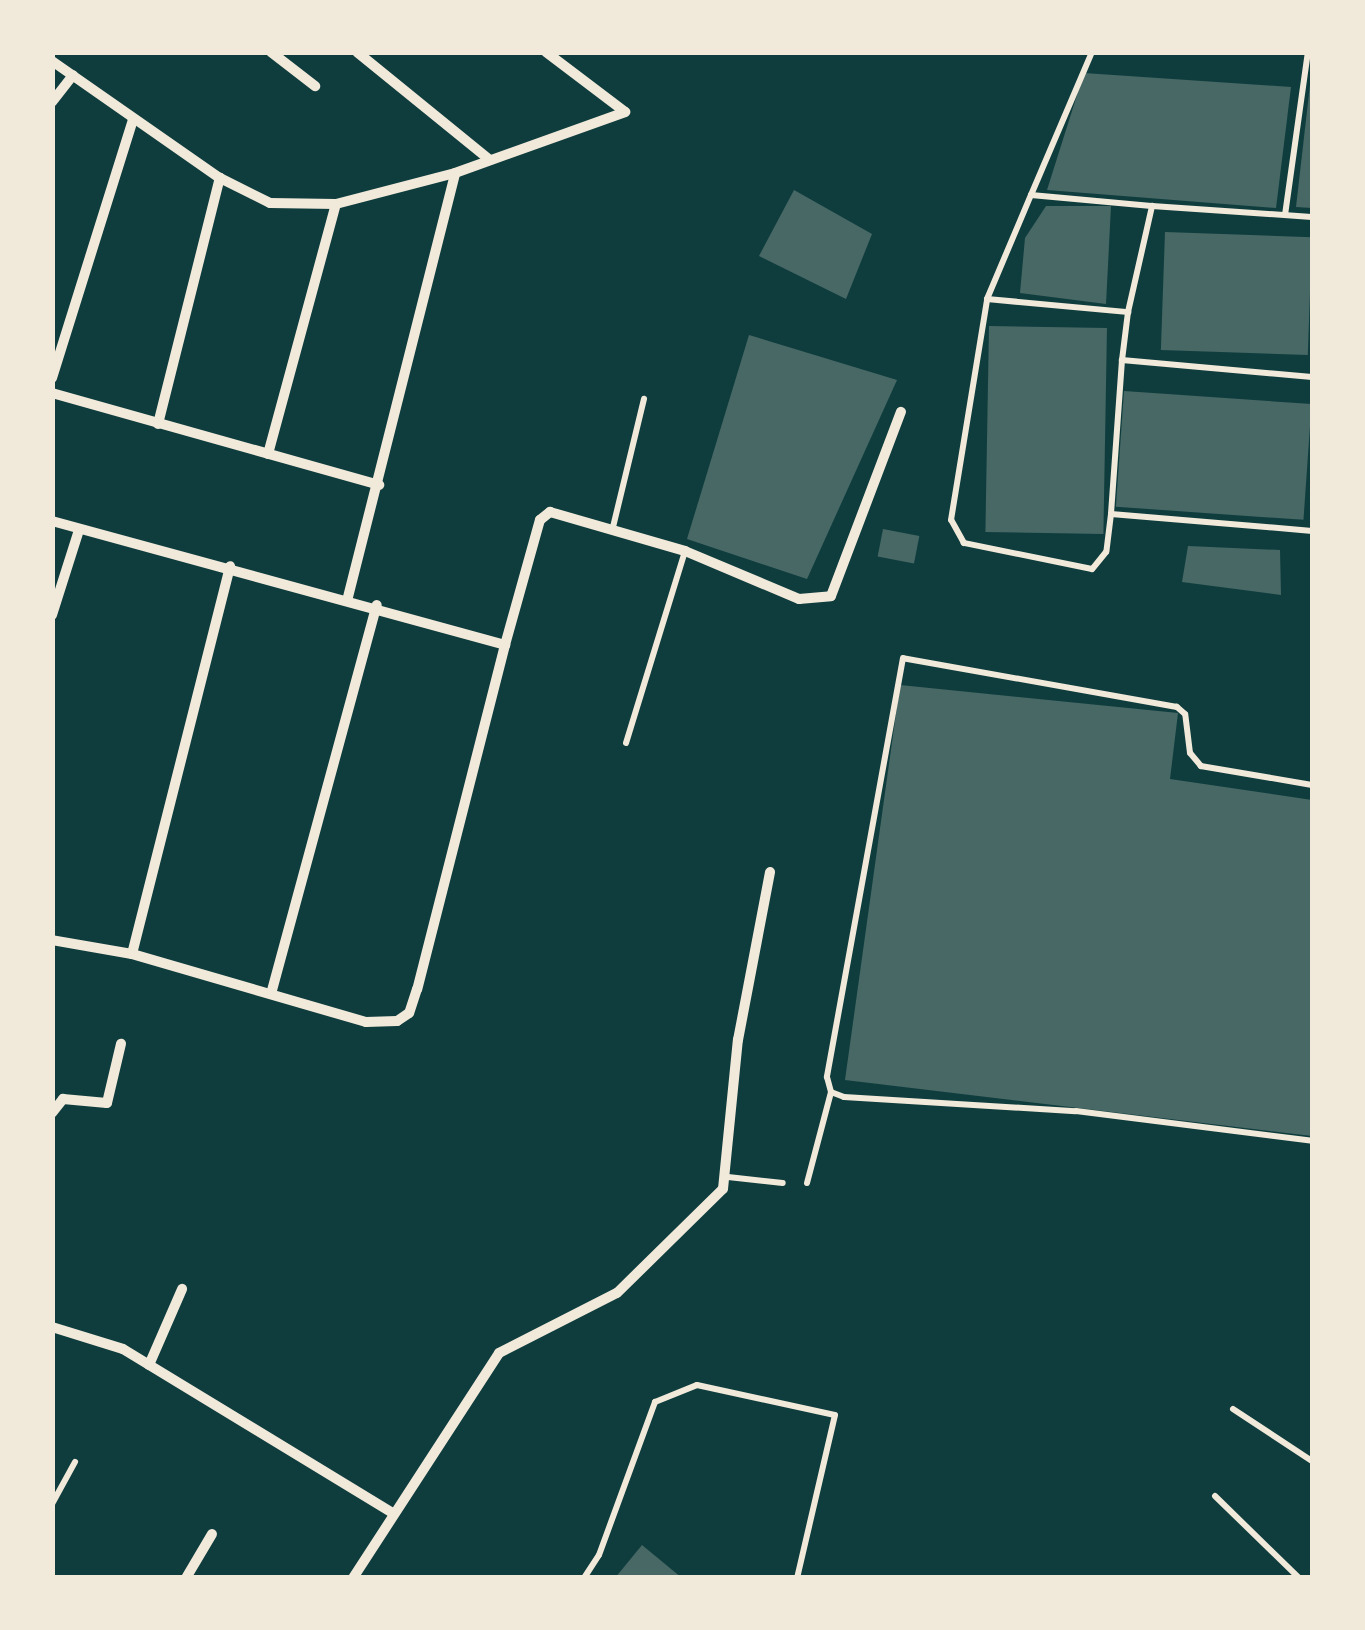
<!DOCTYPE html>
<html>
<head>
<meta charset="utf-8">
<style>
  body { margin:0 }
  #map { position:relative; width:1365px; height:1630px; overflow:hidden; background:#0f3d3e; font-family:"DM Sans",sans-serif }
  div>[style] { position:absolute }
  .building>* { inset:0; background:#486865; transform-origin:0 0 }
  .service>* { height:6px; margin:-3px; padding:0 3px; transform-origin:3px; border-radius:3px; background:#f1e9da }
  .minor>* { height:10px; margin:-5px; padding:0 5px; transform-origin:5px; border-radius:5px; background:#f1e9da }
  span { translate:-50% -50%; white-space:nowrap; text-align:center; line-height:1.15; -webkit-text-stroke:10px #f1e9da; paint-order:stroke }
  .frame { position:absolute; inset:0; border:55px solid #f1e9da; pointer-events:none }
</style>
</head>
<body>
<div id="map">
  <div class="building">
    <div style="clip-path:polygon(1084px 73px,1291px 87px,1276px 208px,1047px 190px)"></div>
    <div style="clip-path:polygon(1310px 85px,1312px 86px,1312px 208px,1296px 207px)"></div>
    <div style="clip-path:polygon(794px 190px,872px 234px,846px 299px,759px 256px)"></div>
    <div style="clip-path:polygon(1046px 206px,1111px 206px,1106px 304px,1020px 293px,1025px 238px)"></div>
    <div style="left:1165px;top:232px;width:147px;height:118px;rotate:2deg"></div>
    <div style="left:989px;top:326px;width:118px;height:206px;rotate:1deg"></div>
    <div style="clip-path:polygon(749px 335px,897px 380px,807px 579px,687px 539px)"></div>
    <div style="left:1124px;top:391px;width:188px;height:116px;rotate:4deg"></div>
    <div style="left:883px;top:529px;width:37px;height:28px;rotate:11deg"></div>
    <div style="clip-path:polygon(1188px 546px,1280px 550px,1281px 595px,1182px 582px)"></div>
    <div style="clip-path:polygon(900px 685px,1178px 713px,1170px 779px,1312px 800px,1312px 1136px,845px 1080px)"></div>
    <div style="clip-path:polygon(642px 1545px,682px 1578px,615px 1578px)"></div>
  </div>
  <div class="service">
    <div style="left:1031px;top:195px;width:155px;rotate:-66.9deg"></div>
    <div style="left:1285px;top:215px;width:165px;rotate:-82deg"></div>
    <div style="left:987px;top:299px;width:113px;rotate:-67.1deg"></div>
    <div style="left:1031px;top:195px;width:121px;rotate:5.2deg"></div>
    <div style="left:1128px;top:312px;width:109px;rotate:-77.2deg"></div>
    <div style="left:1152px;top:206px;width:160px;rotate:3.9deg"></div>
    <div style="left:1312px;top:377px;width:191px;rotate:-174.9deg"></div>
    <div style="left:1122px;top:360px;width:154px;rotate:94.1deg"></div>
    <div style="left:1111px;top:514px;width:202px;rotate:4.8deg"></div>
    <div style="left:1111px;top:514px;width:38px;rotate:97deg"></div>
    <div style="left:1106px;top:552px;width:22px;rotate:129deg"></div>
    <div style="left:1092px;top:569px;width:131px;rotate:-168.5deg"></div>
    <div style="left:964px;top:543px;width:26px;rotate:-119deg"></div>
    <div style="left:951px;top:520px;width:224px;rotate:-80.7deg"></div>
    <div style="left:987px;top:299px;width:142px;rotate:5.3deg"></div>
    <div style="left:1128px;top:312px;width:48px;rotate:97.1deg"></div>
    <div style="left:613px;top:527px;width:132px;rotate:-76.4deg"></div>
    <div style="left:626px;top:743px;width:201px;rotate:-72.9deg"></div>
    <div style="left:1312px;top:785px;width:113px;rotate:-170.3deg"></div>
    <div style="left:1201px;top:766px;width:17px;rotate:-130deg"></div>
    <div style="left:1190px;top:753px;width:39px;rotate:-97deg"></div>
    <div style="left:1185px;top:714px;width:11px;rotate:-139deg"></div>
    <div style="left:1177px;top:707px;width:278px;rotate:-169.9deg"></div>
    <div style="left:903px;top:658px;width:426px;rotate:100.3deg"></div>
    <div style="left:827px;top:1077px;width:16px;rotate:75deg"></div>
    <div style="left:831px;top:1092px;width:14px;rotate:21deg"></div>
    <div style="left:844px;top:1097px;width:232px;rotate:3.5deg"></div>
    <div style="left:1076px;top:1111px;width:238px;rotate:7.2deg"></div>
    <div style="left:728px;top:1177px;width:55px;rotate:6.2deg"></div>
    <div style="left:807px;top:1183px;width:94px;rotate:-75.2deg"></div>
    <div style="left:1233px;top:1409px;width:95px;rotate:33.4deg"></div>
    <div style="left:1215px;top:1496px;width:117px;rotate:44.3deg"></div>
    <div style="left:52px;top:1504px;width:48px;rotate:-61.3deg"></div>
    <div style="left:584px;top:1578px;width:27px;rotate:-57deg"></div>
    <div style="left:599px;top:1555px;width:163px;rotate:-69.9deg"></div>
    <div style="left:655px;top:1402px;width:45px;rotate:-22deg"></div>
    <div style="left:697px;top:1385px;width:141px;rotate:12.3deg"></div>
    <div style="left:835px;top:1415px;width:167px;rotate:103.1deg"></div>
  </div>
  <div class="minor">
    <div style="left:271px;top:52px;width:56px;rotate:37.7deg"></div>
    <div style="left:357px;top:52px;width:171px;rotate:39.1deg"></div>
    <div style="left:546px;top:52px;width:99px;rotate:37.2deg"></div>
    <div style="left:52px;top:61px;width:205px;rotate:34.9deg"></div>
    <div style="left:220px;top:178px;width:56px;rotate:26.6deg"></div>
    <div style="left:270px;top:203px;width:66px;rotate:0.9deg"></div>
    <div style="left:336px;top:204px;width:123px;rotate:-14.6deg"></div>
    <div style="left:455px;top:173px;width:181px;rotate:-19.7deg"></div>
    <div style="left:52px;top:102px;width:34px;rotate:-52deg"></div>
    <div style="left:52px;top:378px;width:271px;rotate:-72.6deg"></div>
    <div style="left:52px;top:393px;width:340px;rotate:15.7deg"></div>
    <div style="left:158px;top:424px;width:254px;rotate:-75.9deg"></div>
    <div style="left:268px;top:454px;width:259px;rotate:-74.8deg"></div>
    <div style="left:52px;top:521px;width:470px;rotate:15.3deg"></div>
    <div style="left:505px;top:645px;width:355px;rotate:104.3deg"></div>
    <div style="left:417px;top:989px;width:25px;rotate:108deg"></div>
    <div style="left:409px;top:1013px;width:14px;rotate:146deg"></div>
    <div style="left:397px;top:1021px;width:31px;rotate:178deg"></div>
    <div style="left:366px;top:1022px;width:244px;rotate:-163.8deg"></div>
    <div style="left:132px;top:954px;width:81px;rotate:-170.1deg"></div>
    <div style="left:348px;top:597px;width:437px;rotate:-75.8deg"></div>
    <div style="left:52px;top:615px;width:89px;rotate:-72.4deg"></div>
    <div style="left:505px;top:645px;width:130px;rotate:-74.4deg"></div>
    <div style="left:540px;top:520px;width:13px;rotate:-39deg"></div>
    <div style="left:550px;top:512px;width:141px;rotate:16.1deg"></div>
    <div style="left:685px;top:551px;width:124px;rotate:22.8deg"></div>
    <div style="left:799px;top:599px;width:32px;rotate:-5deg"></div>
    <div style="left:831px;top:596px;width:197px;rotate:-69.2deg"></div>
    <div style="left:132px;top:954px;width:400px;rotate:-75.8deg"></div>
    <div style="left:271px;top:994px;width:403px;rotate:-74.8deg"></div>
    <div style="left:52px;top:1113px;width:18px;rotate:-52deg"></div>
    <div style="left:63px;top:1099px;width:44px;rotate:5.2deg"></div>
    <div style="left:107px;top:1103px;width:61px;rotate:-76.7deg"></div>
    <div style="left:52px;top:1327px;width:74px;rotate:17.2deg"></div>
    <div style="left:123px;top:1349px;width:317px;rotate:31.3deg"></div>
    <div style="left:149px;top:1365px;width:83px;rotate:-66.5deg"></div>
    <div style="left:186px;top:1578px;width:51px;rotate:-59.4deg"></div>
    <div style="left:353px;top:1578px;width:268px;rotate:-57deg"></div>
    <div style="left:499px;top:1353px;width:132px;rotate:-27deg"></div>
    <div style="left:617px;top:1293px;width:148px;rotate:-44.5deg"></div>
    <div style="left:723px;top:1189px;width:150px;rotate:-84.3deg"></div>
    <div style="left:738px;top:1040px;width:171px;rotate:-79.2deg"></div>
  </div>
  <div class="frame"></div>
</div>
</body>
</html>
